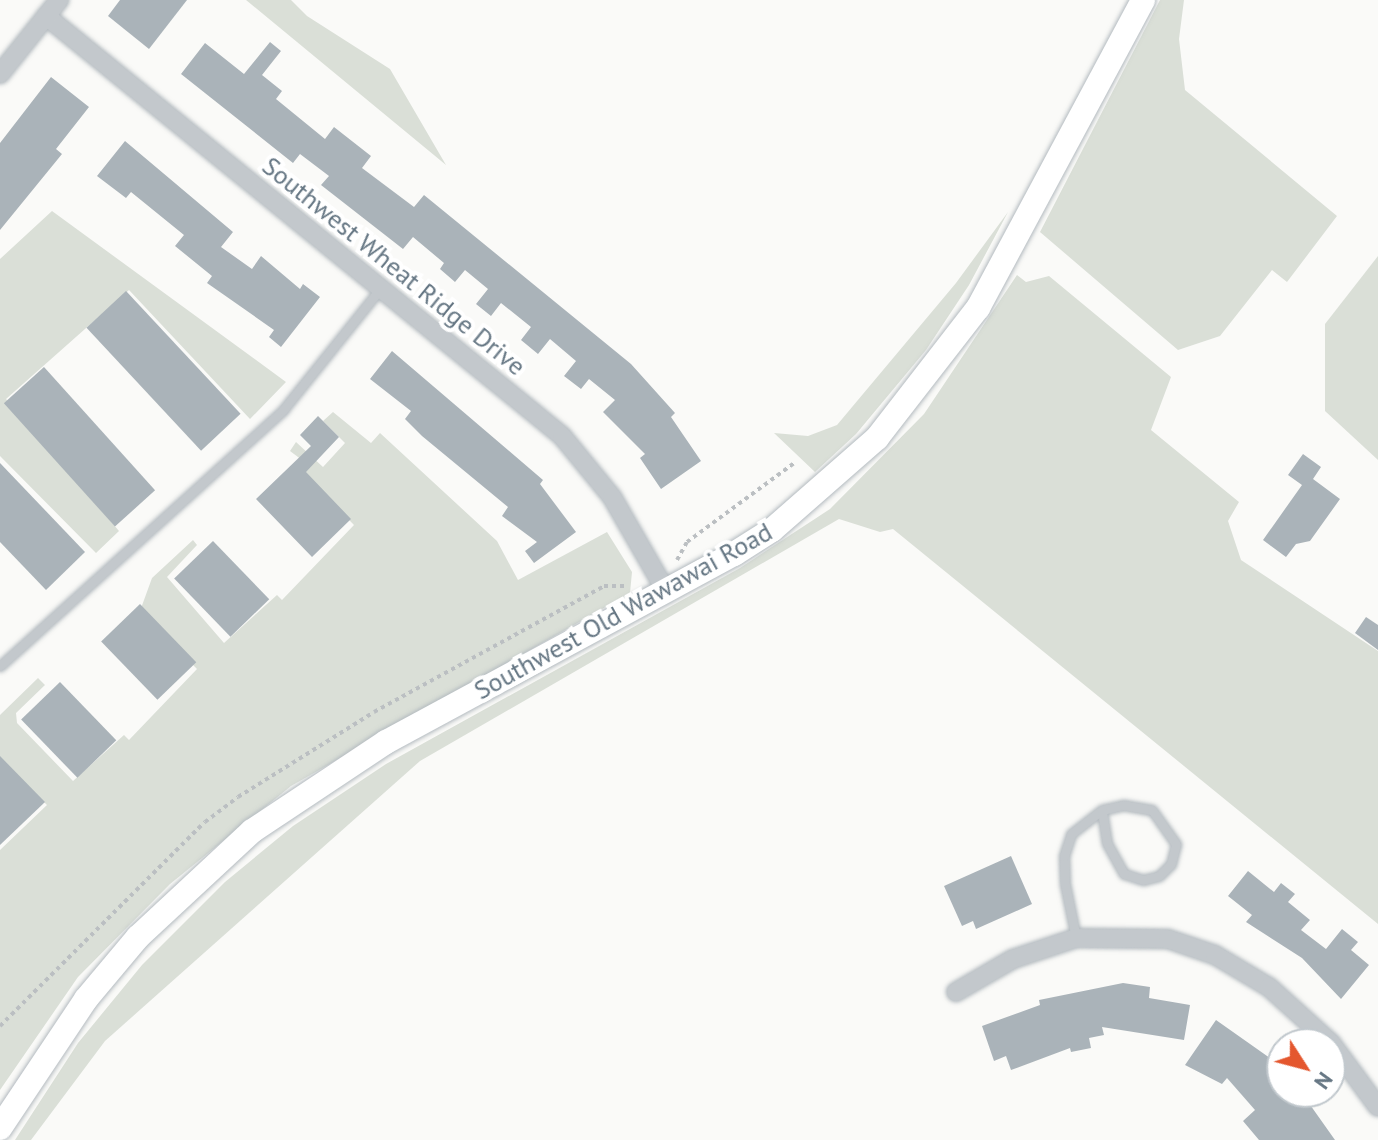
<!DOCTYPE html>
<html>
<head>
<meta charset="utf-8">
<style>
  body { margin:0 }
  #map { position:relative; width:1378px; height:1140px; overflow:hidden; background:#fafaf8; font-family:"PT Sans",sans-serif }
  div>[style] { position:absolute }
  .green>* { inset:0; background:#dadfd7 }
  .building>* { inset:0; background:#aab3b9; transform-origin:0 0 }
  .path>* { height:4px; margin-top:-2px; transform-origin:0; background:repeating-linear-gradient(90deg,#bbbfc2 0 4px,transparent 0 8px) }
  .roads { filter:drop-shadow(0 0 2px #b3babf) drop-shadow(0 0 2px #b3babf) }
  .service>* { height:9px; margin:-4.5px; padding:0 4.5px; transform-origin:4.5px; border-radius:4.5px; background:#c3c8cc }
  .minor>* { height:18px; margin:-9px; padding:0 9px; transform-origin:9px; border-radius:9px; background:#c3c8cc }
  .secondary>* { height:24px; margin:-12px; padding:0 12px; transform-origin:12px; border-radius:12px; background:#fff }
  span { translate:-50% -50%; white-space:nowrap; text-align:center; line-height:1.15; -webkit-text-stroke:8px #fff; paint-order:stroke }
  .street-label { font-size:26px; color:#657683 }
  .north { position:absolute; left:1266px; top:1028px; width:80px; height:80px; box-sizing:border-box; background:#fff; border:2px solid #c1c8cd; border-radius:50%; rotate:126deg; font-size:22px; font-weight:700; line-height:32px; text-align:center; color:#657683 }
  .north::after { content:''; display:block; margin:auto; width:28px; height:36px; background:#e4572e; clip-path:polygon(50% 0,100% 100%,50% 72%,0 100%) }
</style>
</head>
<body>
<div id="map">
  <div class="green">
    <div style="clip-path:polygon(246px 0,291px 0,307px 16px,390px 69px,446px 165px)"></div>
    <div style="clip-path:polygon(1160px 0,1184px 0,1179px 39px,1185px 90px,1337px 216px,1287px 282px,1272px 270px,1220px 336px,1178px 350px,1040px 232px)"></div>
    <div style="clip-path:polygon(52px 211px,286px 382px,250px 419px,129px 290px,6px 399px,119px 531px,96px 553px,0 456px,0 259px)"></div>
    <div style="clip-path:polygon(1008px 212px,969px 285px,926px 350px,856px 434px,815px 472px,774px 433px,808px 436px,837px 425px,956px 283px)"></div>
    <div style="clip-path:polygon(1378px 256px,1378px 460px,1325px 411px,1325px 324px)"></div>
    <div style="clip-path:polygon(1017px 275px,1026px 282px,1049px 276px,1171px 377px,1151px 430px,1239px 502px,1228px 521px,1241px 560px,1378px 651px,1378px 924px,893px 529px,880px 532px,839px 519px,420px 761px,105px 1041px,31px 1140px,15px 1140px,78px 1043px,142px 965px,225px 882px,293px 826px,386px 764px,740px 568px,830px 509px,924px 414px)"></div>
    <div style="clip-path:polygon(333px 412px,371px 443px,380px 433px,497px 541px,518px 580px,607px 532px,632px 572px,630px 593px,291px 786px,170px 884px,78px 977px,0 1090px,0 850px,47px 805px,0 759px,0 715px,38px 678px,45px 685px,16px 713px,17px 723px,73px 781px,124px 735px,129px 740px,197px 669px,140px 611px,152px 578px,193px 540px,197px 545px,167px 577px,224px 643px,277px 595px,282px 600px,354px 525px,300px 470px,302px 460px,290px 451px,296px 442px,323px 467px,345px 443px,323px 421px)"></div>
  </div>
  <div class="building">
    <div style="clip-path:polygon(120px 0,187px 0,149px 49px,108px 16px)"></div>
    <div style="clip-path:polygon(270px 42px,281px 51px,262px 75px,282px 91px,276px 99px,325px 139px,334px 127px,371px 156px,362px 168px,414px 207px,424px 195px,631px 364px,675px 413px,671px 417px,701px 461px,661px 489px,640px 458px,645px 454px,603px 412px,615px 400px,589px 379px,581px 389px,564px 376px,576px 361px,550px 339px,538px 354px,521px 340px,531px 327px,501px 303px,491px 316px,476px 304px,488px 289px,465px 270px,455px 282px,440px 269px,444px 263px,413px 237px,403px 249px,321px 185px,329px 176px,300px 154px,293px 163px,181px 74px,205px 43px,244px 74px)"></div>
    <div style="clip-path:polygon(51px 77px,89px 107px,56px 149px,62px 154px,0 230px,0 143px)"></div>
    <div style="clip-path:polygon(125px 141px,233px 232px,221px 247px,252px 269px,261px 256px,300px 289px,303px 284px,320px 297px,281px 347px,269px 337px,274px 330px,207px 283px,212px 276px,175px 246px,184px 235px,131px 192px,126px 198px,97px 176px)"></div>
    <div style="left:126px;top:291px;width:168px;height:54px;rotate:47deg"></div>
    <div style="clip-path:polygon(392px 351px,543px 480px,540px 484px,576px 532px,534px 563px,525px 551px,537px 542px,502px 516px,508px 507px,422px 436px,405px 419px,411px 411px,370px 379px)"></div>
    <div style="left:44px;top:367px;width:166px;height:54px;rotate:48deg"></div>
    <div style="clip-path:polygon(318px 416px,339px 437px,306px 472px,351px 519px,312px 557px,256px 499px,311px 446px,300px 435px)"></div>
    <div style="clip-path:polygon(1303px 454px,1321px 467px,1313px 479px,1340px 499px,1310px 541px,1296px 544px,1286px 557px,1263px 540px,1302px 485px,1288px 475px)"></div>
    <div style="clip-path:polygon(0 463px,85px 552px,46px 590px,0 542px)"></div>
    <div style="left:213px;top:541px;width:81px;height:54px;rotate:46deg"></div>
    <div style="left:140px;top:604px;width:81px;height:54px;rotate:46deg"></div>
    <div style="clip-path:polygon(1366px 617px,1378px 625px,1378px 650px,1355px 633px)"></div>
    <div style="left:60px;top:682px;width:81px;height:54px;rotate:46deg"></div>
    <div style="clip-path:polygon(0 756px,45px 802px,0 845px)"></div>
    <div style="clip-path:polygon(1011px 856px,1032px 904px,976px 929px,973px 921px,962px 926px,944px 886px)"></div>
    <div style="clip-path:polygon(1248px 871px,1274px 892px,1281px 883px,1295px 894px,1288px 902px,1310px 920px,1301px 930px,1326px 949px,1342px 929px,1358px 942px,1351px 950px,1369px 965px,1341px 999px,1302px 958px,1246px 922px,1252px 915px,1228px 896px)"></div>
    <div style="clip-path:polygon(1123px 983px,1150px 987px,1149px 998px,1190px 1005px,1184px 1040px,1102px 1027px,1104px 1035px,1089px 1038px,1091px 1048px,1071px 1052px,1070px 1048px,1011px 1070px,1006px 1056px,994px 1061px,982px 1026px,1040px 1005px,1039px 1000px)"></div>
    <div style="clip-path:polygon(1216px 1020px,1274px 1061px,1282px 1070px,1282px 1092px,1301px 1092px,1335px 1140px,1259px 1140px,1243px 1121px,1255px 1110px,1227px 1078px,1222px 1084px,1185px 1065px)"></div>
  </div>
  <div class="path">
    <div style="left:677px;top:560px;width:21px;rotate:-61deg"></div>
    <div style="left:687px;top:542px;width:133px;rotate:-36.4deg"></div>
    <div style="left:0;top:1026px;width:289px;rotate:-44.9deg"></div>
    <div style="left:205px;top:822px;width:41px;rotate:-37.1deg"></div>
    <div style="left:238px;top:797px;width:160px;rotate:-32deg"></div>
    <div style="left:374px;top:712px;width:262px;rotate:-28.7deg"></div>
    <div style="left:604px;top:586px;width:24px"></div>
  </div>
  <div class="roads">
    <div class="service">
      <div style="left:0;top:666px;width:382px;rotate:-42.1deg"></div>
      <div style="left:283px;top:410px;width:154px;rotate:-51.3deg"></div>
      <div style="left:1076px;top:938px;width:55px;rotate:-101.5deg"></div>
      <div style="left:1065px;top:884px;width:28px;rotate:-92deg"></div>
      <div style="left:1064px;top:856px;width:23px;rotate:-72deg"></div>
      <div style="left:1071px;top:834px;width:39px;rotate:-38deg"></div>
      <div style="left:1102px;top:810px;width:22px;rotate:-13deg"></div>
      <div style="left:1123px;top:805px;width:29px;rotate:10deg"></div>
      <div style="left:1152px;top:810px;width:42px;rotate:54.8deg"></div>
      <div style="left:1176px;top:844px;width:21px;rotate:104deg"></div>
      <div style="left:1171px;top:864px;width:17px;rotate:135deg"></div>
      <div style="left:1159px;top:876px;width:16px;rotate:166deg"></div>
      <div style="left:1143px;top:880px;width:20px;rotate:-162deg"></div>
      <div style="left:1124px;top:874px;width:35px;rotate:-119deg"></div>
      <div style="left:1107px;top:843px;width:33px;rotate:-99deg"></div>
    </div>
    <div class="minor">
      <div style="left:46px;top:16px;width:665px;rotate:39.14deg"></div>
      <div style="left:562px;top:436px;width:79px;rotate:50.7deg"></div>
      <div style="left:612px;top:497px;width:111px;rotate:60.2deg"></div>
      <div style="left:0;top:74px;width:95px;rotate:-51.4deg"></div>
      <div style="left:956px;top:992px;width:66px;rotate:-30.1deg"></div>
      <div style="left:1013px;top:959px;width:66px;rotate:-18.4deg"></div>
      <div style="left:1076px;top:938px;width:92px;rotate:0.6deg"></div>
      <div style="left:1168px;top:939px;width:50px;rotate:18.8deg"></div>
      <div style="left:1215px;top:955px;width:63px;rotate:30.7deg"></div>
      <div style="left:1269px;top:987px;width:84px;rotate:42.1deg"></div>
      <div style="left:1331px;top:1043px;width:79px;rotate:53.7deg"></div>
    </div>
    <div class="secondary">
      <div style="left:0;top:1128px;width:155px;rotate:-56.3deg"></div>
      <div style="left:86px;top:999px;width:81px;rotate:-50deg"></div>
      <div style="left:138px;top:937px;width:156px;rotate:-42.9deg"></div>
      <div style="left:252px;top:831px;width:161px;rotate:-33.6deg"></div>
      <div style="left:386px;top:742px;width:396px;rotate:-28.4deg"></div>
      <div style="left:734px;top:554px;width:45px;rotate:-32.3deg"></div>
      <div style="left:772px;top:530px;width:140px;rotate:-41.2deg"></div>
      <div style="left:877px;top:438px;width:165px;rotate:-52.2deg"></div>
      <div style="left:978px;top:308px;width:349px;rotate:-61.8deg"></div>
    </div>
  </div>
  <div class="street-label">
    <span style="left:394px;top:266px;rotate:39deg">Southwest Wheat Ridge Drive</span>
    <span style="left:623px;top:611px;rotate:-29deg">Southwest Old Wawawai Road</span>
  </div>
  <div class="north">N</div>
</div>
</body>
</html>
